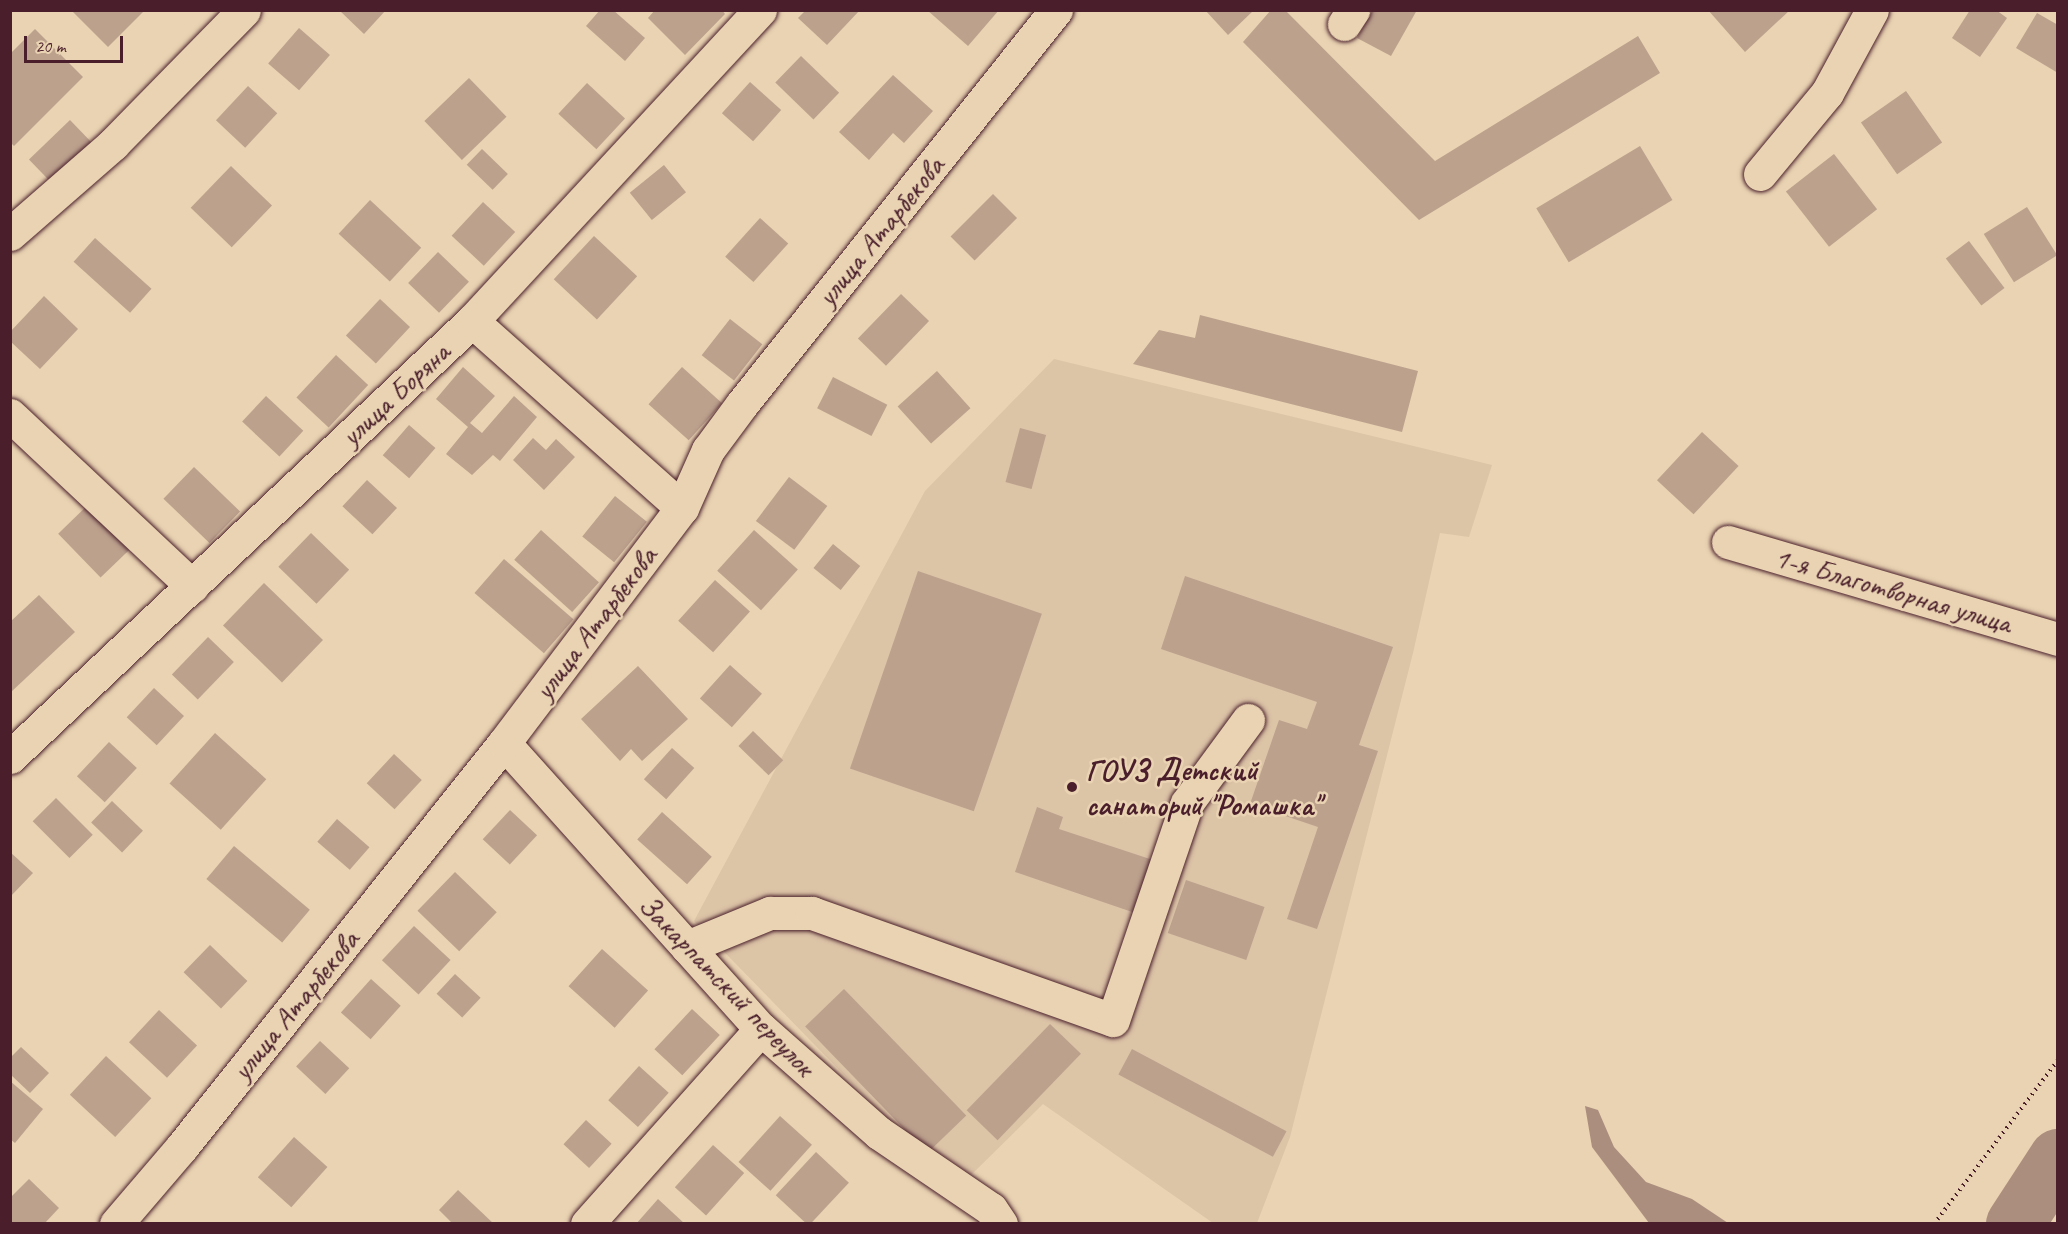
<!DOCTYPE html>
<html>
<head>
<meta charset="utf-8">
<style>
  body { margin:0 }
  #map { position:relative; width:2068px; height:1234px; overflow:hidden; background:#e9d3b2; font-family:Caveat,sans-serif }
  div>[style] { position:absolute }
  .built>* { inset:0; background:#dcc4a7 }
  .water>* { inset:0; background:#ac8e7f }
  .river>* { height:58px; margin:-29px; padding:0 29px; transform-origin:29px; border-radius:29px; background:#ac8e7f }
  .building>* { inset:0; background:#bca18d; transform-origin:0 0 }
  .path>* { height:4px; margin-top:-2px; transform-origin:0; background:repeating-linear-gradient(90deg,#4a1f2b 0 1.5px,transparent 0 6px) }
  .roads { filter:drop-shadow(0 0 2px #4a1f2b) drop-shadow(0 0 2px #4a1f2b) }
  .minor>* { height:33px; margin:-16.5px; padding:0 16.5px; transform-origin:16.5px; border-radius:16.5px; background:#e9d3b2 }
  .dots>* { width:16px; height:16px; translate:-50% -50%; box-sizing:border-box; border:3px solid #e9d3b2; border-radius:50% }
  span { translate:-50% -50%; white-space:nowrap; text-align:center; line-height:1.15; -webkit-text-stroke:5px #e9d3b2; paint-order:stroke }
  .street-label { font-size:30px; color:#4a1f2b }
  .poi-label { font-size:30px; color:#4a1f2b; font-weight:700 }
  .left { translate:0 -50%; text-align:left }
  .frame { position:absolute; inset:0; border:12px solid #4a1f2b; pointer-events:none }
  .scale { position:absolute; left:24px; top:36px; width:99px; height:27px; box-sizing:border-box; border:3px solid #4a1f2b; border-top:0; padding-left:8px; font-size:18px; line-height:21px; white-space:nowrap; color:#4a1f2b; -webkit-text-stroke:4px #e9d3b2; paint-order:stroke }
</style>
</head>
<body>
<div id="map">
  <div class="built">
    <div style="clip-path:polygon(1054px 359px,1492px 465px,1469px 537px,1440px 533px,1413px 653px,1290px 1137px,1257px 1223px,1213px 1223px,1043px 1104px,968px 1178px,924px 1157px,694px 921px,925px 491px)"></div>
  </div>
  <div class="water">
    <div style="clip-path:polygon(1585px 1106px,1598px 1110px,1614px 1147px,1646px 1182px,1692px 1199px,1728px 1223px,1649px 1223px,1592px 1147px)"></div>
  </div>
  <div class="river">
    <div style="left:2015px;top:1224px;width:79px;rotate:-56.9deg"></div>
  </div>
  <div class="building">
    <div style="clip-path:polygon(71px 10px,145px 10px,108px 47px)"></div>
    <div style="clip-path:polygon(339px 10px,386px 10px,364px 34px)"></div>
    <div style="clip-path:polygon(600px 10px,613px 10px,645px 38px,625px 61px,586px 26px)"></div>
    <div style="clip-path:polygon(655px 10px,722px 10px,725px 14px,685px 55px,648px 18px)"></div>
    <div style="clip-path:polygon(806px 10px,860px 10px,827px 45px,798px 18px)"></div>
    <div style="clip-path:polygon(927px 10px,999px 10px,968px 46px)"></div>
    <div style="clip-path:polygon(1205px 10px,1254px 10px,1228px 35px)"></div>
    <div style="clip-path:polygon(1271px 10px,1285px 10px,1435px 161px,1638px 36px,1660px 73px,1419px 220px,1243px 42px)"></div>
    <div style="clip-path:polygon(1373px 10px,1417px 10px,1391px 56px,1357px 38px)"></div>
    <div style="clip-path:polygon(1708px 10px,1790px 10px,1745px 52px)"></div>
    <div style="clip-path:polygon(1970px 10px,1996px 10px,2007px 18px,1980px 57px,1952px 38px)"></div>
    <div style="clip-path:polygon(2037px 13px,2058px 25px,2058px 73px,2016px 48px)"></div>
    <div style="left:299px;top:28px;width:41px;height:47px;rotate:41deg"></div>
    <div style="clip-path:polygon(35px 29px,83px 77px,14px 146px,10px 142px,10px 54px)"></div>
    <div style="left:801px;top:56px;width:53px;height:37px;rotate:44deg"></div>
    <div style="clip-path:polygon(893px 75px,933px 111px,904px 143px,893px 133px,869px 160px,839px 132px)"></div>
    <div style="left:469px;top:78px;width:54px;height:62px;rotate:46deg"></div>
    <div style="left:750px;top:82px;width:42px;height:42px;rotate:42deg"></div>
    <div style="left:587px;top:83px;width:52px;height:42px;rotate:43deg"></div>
    <div style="left:248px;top:86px;width:40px;height:47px;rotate:43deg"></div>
    <div style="left:1906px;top:91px;width:63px;height:55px;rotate:55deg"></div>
    <div style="left:70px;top:120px;width:35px;height:57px;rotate:46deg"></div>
    <div style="left:1640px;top:146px;width:63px;height:121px;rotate:59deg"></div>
    <div style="left:482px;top:149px;width:36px;height:22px;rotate:44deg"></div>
    <div style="left:1834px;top:154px;width:70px;height:61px;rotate:52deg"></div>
    <div style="left:664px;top:165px;width:35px;height:44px;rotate:51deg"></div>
    <div style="left:231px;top:166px;width:57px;height:58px;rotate:44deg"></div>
    <div style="left:993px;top:194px;width:34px;height:60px;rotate:45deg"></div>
    <div style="left:370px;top:200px;width:70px;height:46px;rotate:43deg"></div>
    <div style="left:483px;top:202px;width:44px;height:46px;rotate:43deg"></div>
    <div style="left:2027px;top:207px;width:57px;height:51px;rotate:58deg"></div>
    <div style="left:760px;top:218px;width:38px;height:52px;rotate:42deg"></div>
    <div style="left:594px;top:236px;width:59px;height:59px;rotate:43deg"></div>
    <div style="left:95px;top:238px;width:76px;height:32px;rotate:42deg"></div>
    <div style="left:1969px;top:241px;width:59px;height:29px;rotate:53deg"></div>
    <div style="left:438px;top:252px;width:43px;height:43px;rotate:44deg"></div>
    <div style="left:901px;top:294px;width:39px;height:62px;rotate:44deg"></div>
    <div style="clip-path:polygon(44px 296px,78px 329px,40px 369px,10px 341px,10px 332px)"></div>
    <div style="left:380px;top:299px;width:41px;height:50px;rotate:43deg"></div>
    <div style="clip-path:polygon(1200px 315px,1418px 371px,1402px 432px,1133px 364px,1159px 330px,1195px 338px)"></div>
    <div style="left:730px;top:319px;width:41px;height:46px;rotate:38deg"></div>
    <div style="left:336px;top:355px;width:44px;height:58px;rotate:43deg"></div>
    <div style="clip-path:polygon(463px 367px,495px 396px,470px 423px,482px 433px,514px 396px,537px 417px,500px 461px,493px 455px,472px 475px,446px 454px,468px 427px,436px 399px)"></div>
    <div style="left:682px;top:367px;width:54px;height:50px;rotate:42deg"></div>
    <div style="left:937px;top:371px;width:50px;height:53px;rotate:48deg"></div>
    <div style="left:833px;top:377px;width:61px;height:35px;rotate:27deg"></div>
    <div style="left:266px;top:396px;width:51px;height:35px;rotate:43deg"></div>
    <div style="left:409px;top:425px;width:35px;height:40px;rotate:41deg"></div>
    <div style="left:1020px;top:428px;width:27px;height:56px;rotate:15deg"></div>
    <div style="left:1702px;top:432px;width:50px;height:66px;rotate:43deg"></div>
    <div style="clip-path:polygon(533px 438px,546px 450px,556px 439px,575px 457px,544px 490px,513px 460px)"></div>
    <div style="left:194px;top:467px;width:64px;height:44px;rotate:44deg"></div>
    <div style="left:789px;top:477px;width:48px;height:55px;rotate:37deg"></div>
    <div style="left:367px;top:480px;width:41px;height:36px;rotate:43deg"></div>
    <div style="left:615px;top:496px;width:41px;height:52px;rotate:39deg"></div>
    <div style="left:92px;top:501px;width:61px;height:47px;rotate:46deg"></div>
    <div style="left:541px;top:530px;width:78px;height:40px;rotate:42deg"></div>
    <div style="left:754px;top:530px;width:59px;height:55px;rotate:42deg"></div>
    <div style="left:311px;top:533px;width:53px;height:47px;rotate:44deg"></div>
    <div style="left:833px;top:544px;width:35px;height:31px;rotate:39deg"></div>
    <div style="left:504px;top:559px;width:92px;height:45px;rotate:41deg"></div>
    <div style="left:918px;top:571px;width:131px;height:209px;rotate:19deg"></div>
    <div style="clip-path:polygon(1185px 576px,1393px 647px,1359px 745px,1378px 751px,1317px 929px,1287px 919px,1318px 827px,1250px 804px,1279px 720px,1307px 729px,1317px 702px,1161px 649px)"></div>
    <div style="left:715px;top:580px;width:47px;height:55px;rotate:42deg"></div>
    <div style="left:264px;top:583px;width:82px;height:59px;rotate:44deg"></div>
    <div style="clip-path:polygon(39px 595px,75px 632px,10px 693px,10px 622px)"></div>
    <div style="left:208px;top:637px;width:36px;height:52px;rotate:44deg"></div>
    <div style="left:730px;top:665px;width:43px;height:45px;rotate:42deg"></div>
    <div style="clip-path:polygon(638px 666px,688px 719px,642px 761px,631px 749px,620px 761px,581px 719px)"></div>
    <div style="left:154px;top:688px;width:41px;height:40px;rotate:43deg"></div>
    <div style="left:753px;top:731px;width:42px;height:21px;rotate:44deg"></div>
    <div style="left:215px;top:733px;width:69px;height:68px;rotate:42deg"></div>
    <div style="left:109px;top:742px;width:38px;height:47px;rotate:43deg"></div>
    <div style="left:672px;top:748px;width:30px;height:42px;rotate:42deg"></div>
    <div style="left:394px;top:754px;width:38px;height:40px;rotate:43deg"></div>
    <div style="left:56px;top:798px;width:52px;height:33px;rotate:45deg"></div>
    <div style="left:112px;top:801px;width:43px;height:30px;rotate:44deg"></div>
    <div style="clip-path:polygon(1037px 807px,1063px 817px,1059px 829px,1156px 861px,1138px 914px,1015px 872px)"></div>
    <div style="left:510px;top:810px;width:37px;height:40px;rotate:43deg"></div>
    <div style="left:662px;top:812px;width:67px;height:37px;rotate:42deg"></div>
    <div style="left:337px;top:819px;width:43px;height:30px;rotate:41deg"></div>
    <div style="left:234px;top:846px;width:99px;height:43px;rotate:40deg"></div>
    <div style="clip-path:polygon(10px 852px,33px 873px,10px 897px)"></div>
    <div style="left:455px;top:872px;width:58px;height:54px;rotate:44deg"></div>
    <div style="left:1186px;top:880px;width:83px;height:56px;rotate:19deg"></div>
    <div style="left:414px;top:926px;width:50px;height:47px;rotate:43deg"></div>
    <div style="left:210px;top:945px;width:52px;height:38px;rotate:44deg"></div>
    <div style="left:602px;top:949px;width:62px;height:50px;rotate:42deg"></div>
    <div style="left:455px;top:974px;width:35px;height:27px;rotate:43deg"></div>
    <div style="left:371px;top:979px;width:40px;height:45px;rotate:42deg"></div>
    <div style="left:844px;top:989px;width:176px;height:54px;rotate:46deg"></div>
    <div style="left:692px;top:1009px;width:38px;height:55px;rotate:43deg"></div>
    <div style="left:159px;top:1010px;width:52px;height:44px;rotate:43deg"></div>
    <div style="left:1050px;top:1024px;width:43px;height:120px;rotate:44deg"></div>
    <div style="left:320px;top:1041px;width:40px;height:35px;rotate:43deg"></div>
    <div style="clip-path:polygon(21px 1047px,49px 1073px,30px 1093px,10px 1074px,10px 1058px)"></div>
    <div style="left:1132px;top:1049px;width:175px;height:29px;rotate:28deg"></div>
    <div style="left:106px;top:1056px;width:62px;height:53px;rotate:43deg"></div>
    <div style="left:639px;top:1066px;width:40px;height:46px;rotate:42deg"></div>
    <div style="clip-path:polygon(10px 1081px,43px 1109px,15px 1143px,10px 1139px)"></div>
    <div style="left:780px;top:1116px;width:43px;height:62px;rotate:42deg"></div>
    <div style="left:586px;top:1120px;width:35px;height:33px;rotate:43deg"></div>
    <div style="left:294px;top:1137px;width:45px;height:54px;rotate:42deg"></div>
    <div style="left:713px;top:1145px;width:42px;height:57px;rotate:42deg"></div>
    <div style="left:816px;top:1152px;width:45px;height:59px;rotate:43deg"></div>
    <div style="clip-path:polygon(29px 1179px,59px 1208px,44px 1224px,10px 1224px,10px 1198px)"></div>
    <div style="clip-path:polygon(458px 1190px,494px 1224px,453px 1224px,439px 1210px)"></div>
    <div style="clip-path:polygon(658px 1199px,685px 1224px,636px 1224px)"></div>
  </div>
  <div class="path">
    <div style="left:1934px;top:1224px;width:206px;rotate:-52.9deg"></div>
  </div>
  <div class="roads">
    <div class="minor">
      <div style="left:1344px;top:24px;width:17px;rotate:-57deg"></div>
      <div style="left:1760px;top:174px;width:105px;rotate:-50.4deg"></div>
      <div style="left:1827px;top:93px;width:94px;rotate:-61.5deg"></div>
      <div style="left:10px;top:234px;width:137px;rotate:-41.1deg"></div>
      <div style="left:113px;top:144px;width:187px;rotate:-45.6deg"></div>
      <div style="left:472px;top:321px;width:281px;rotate:41.7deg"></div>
      <div style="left:10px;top:415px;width:250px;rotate:43.2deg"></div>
      <div style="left:1728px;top:542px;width:344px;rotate:16.4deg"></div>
      <div style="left:504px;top:743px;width:385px;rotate:48.1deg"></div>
      <div style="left:761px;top:1029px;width:157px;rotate:41.4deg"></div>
      <div style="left:879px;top:1133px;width:135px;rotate:34.2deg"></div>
      <div style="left:991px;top:1209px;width:18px;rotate:56deg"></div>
      <div style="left:10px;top:757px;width:635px;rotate:-43.34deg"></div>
      <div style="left:472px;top:321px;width:424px;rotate:-47.2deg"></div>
      <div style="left:687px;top:947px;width:90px;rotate:-22.3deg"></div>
      <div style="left:770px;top:913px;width:42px"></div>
      <div style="left:812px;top:913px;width:319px;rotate:19.6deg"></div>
      <div style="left:1113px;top:1020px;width:229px;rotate:-71.2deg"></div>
      <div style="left:1187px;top:803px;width:103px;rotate:-53.7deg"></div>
      <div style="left:116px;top:1224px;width:100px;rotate:-49.5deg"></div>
      <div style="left:181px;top:1148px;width:518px;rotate:-51.43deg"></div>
      <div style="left:504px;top:743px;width:295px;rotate:-52.9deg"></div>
      <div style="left:682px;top:508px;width:64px;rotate:-65.9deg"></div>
      <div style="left:708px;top:450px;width:57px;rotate:-53.5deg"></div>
      <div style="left:742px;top:404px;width:504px;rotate:-51.45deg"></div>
      <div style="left:587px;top:1224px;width:261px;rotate:-48.3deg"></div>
    </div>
  </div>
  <div class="dots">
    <div style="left:1072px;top:787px;background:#4a1f2b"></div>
  </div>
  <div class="street-label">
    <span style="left:880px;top:231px;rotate:-51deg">улица Атарбекова</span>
    <span style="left:395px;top:394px;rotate:-43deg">улица Боряна</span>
    <span style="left:1893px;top:590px;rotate:16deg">1-я Благотворная улица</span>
    <span style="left:595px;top:623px;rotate:-53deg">улица Атарбекова</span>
    <span style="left:727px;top:985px;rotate:46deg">Закарпатский переулок</span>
    <span style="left:295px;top:1005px;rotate:-51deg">улица Атарбекова</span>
  </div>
  <div class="poi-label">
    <span class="left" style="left:1086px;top:787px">ГОУЗ Детский<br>санаторий "Ромашка"</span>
  </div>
  <div class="frame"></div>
  <div class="scale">20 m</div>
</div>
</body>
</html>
